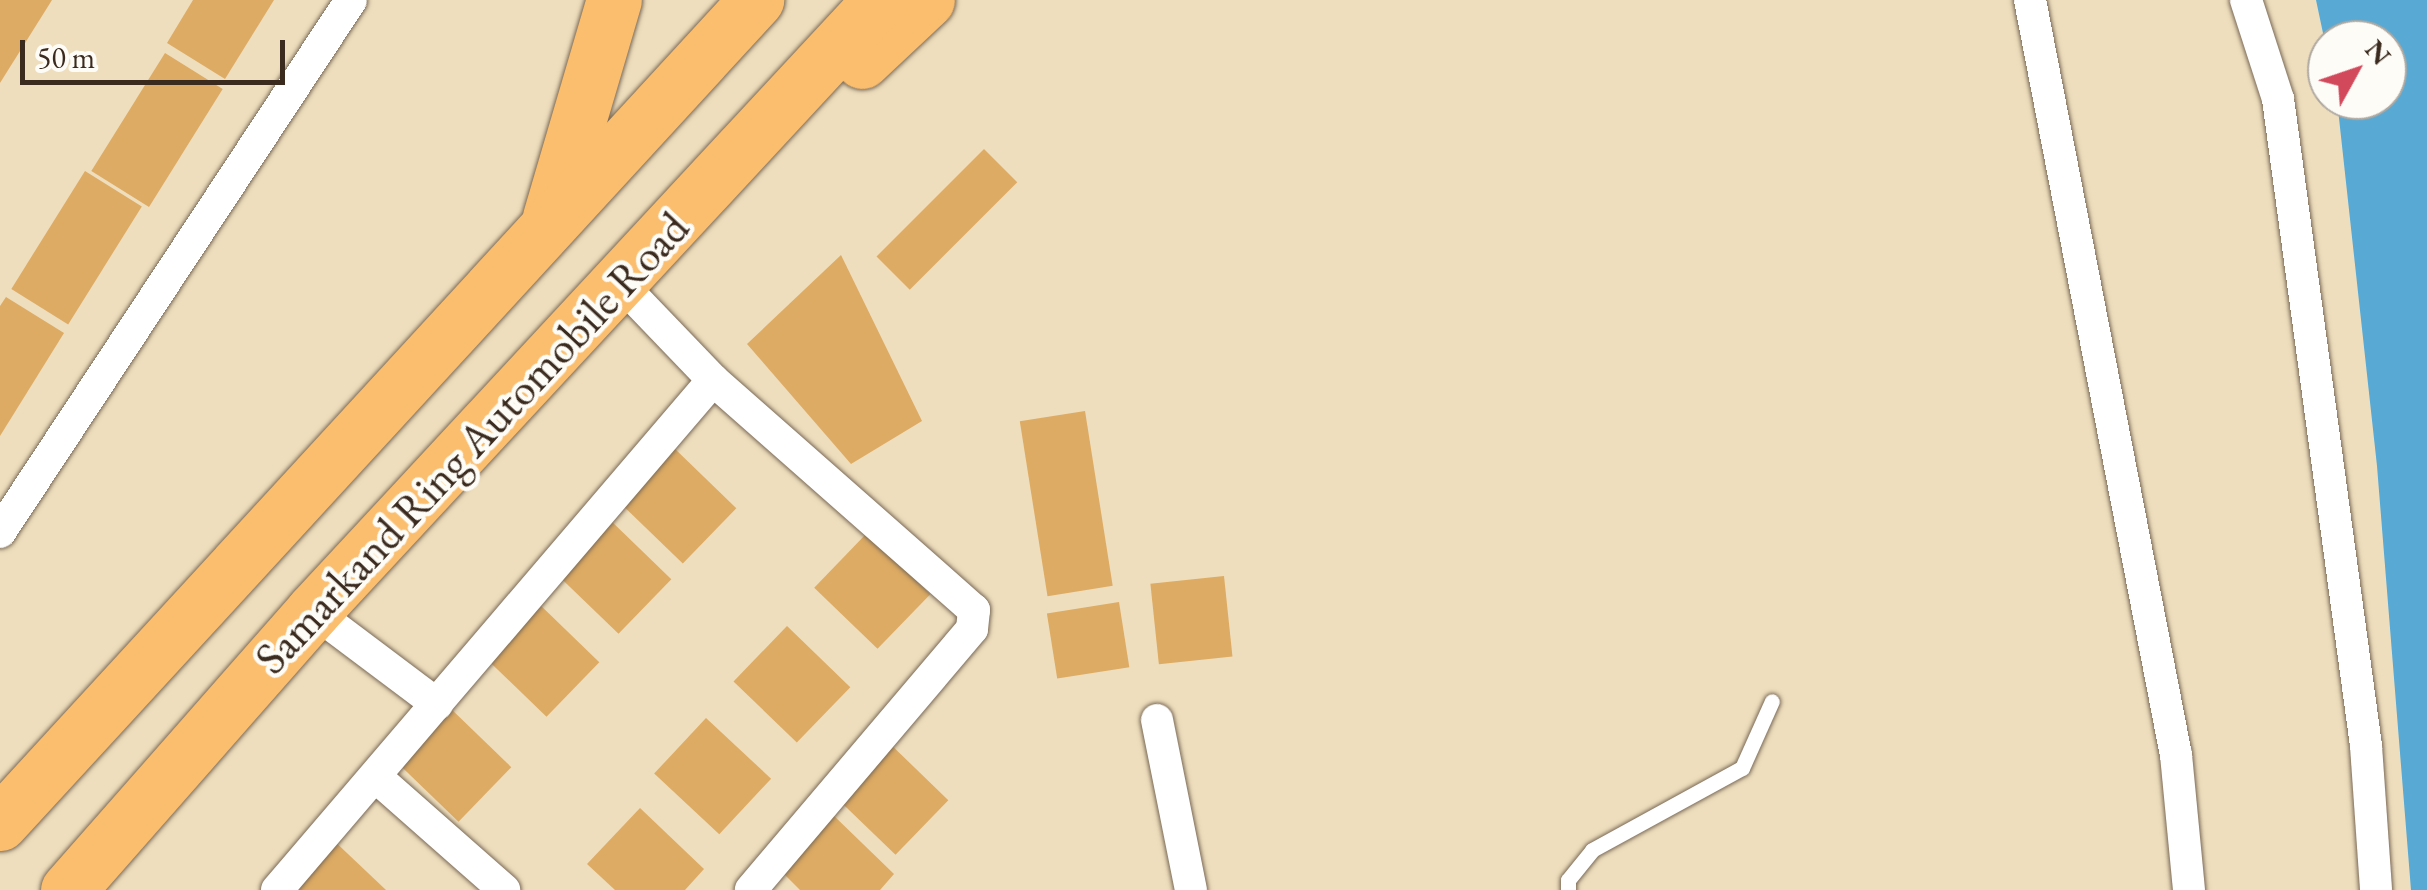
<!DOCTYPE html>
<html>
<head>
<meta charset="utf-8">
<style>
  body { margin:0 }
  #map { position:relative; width:2427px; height:890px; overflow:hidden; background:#eedebd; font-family:"EB Garamond",serif }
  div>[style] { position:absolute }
  .water>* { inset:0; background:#58a9d3 }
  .building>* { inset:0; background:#ddab63; transform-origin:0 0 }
  .roads { filter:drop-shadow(0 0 2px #7a6956) drop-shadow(0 0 2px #7a6956) }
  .lane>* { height:15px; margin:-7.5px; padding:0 7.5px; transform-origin:7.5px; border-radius:7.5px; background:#fff }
  .street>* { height:32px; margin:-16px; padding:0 16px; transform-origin:16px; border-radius:16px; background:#fff }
  .highway>* { height:55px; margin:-27.5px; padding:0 27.5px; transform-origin:27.5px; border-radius:27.5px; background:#fbbe6e }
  span { translate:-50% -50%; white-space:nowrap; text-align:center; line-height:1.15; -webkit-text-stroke:9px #fdfcf7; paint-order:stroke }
  .street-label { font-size:45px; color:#3b2a1e }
  .north { position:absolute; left:2307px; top:20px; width:100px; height:100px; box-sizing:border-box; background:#fdfcf7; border:2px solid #afa8a0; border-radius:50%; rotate:50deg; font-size:28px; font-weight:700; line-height:40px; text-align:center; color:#3b2a1e }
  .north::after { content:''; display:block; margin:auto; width:35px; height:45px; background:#d1495b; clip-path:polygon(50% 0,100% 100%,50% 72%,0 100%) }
  .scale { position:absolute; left:20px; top:40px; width:265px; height:45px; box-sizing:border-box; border:5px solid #3b2a1e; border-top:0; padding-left:12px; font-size:30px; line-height:35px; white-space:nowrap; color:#3b2a1e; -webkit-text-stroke:8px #fdfcf7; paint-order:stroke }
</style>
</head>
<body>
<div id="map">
  <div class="water">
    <div style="clip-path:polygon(2316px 0,2427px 0,2427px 890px,2411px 890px,2377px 466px,2337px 100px,2387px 100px,2387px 40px,2327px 40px,2327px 52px)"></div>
  </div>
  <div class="building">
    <div style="clip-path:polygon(0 0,52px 0,0 83px)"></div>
    <div style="clip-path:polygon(193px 0,274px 0,225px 79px,167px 43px)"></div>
    <div style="left:165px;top:53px;width:68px;height:139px;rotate:32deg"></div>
    <div style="left:984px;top:149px;width:47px;height:152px;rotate:45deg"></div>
    <div style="left:85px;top:171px;width:67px;height:139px;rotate:32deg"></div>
    <div style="clip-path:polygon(841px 255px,922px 421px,851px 464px,747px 344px)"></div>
    <div style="clip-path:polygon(6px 297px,64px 333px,0 436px,0 306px)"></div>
    <div style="left:1085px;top:411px;width:177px;height:66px;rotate:81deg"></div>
    <div style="left:673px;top:447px;width:88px;height:77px;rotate:44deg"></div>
    <div style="left:608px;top:518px;width:88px;height:76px;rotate:44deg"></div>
    <div style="left:867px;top:533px;width:88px;height:76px;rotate:44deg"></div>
    <div style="left:1224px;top:576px;width:81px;height:74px;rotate:84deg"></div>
    <div style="left:536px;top:601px;width:88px;height:76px;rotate:44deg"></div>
    <div style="left:1119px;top:602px;width:66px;height:73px;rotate:81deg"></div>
    <div style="left:787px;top:626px;width:88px;height:77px;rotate:44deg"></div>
    <div style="left:448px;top:706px;width:88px;height:76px;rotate:44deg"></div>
    <div style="left:706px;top:718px;width:89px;height:76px;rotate:43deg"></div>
    <div style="left:885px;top:739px;width:88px;height:76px;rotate:44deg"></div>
    <div style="clip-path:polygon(640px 808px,704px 869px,685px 890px,615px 890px,587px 864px)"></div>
    <div style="clip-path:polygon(831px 813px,894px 874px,880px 890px,800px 890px,778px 868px)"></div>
    <div style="clip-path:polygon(329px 836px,386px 890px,278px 890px)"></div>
  </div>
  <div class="roads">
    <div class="lane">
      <div style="left:1568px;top:890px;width:10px;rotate:-90deg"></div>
      <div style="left:1568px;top:880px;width:38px;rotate:-51deg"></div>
      <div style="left:1592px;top:850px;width:171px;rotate:-28.7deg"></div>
      <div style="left:1742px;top:768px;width:73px;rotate:-65.9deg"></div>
    </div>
    <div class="street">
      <div style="left:2030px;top:0;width:769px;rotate:79.06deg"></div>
      <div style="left:2176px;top:755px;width:136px;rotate:84.5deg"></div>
      <div style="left:2246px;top:0;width:104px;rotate:72.1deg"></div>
      <div style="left:2278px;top:99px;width:653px;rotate:82.25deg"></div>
      <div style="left:2366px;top:746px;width:144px;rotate:86deg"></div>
      <div style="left:621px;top:284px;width:133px;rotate:46.2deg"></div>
      <div style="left:713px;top:380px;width:348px;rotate:41.4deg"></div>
      <div style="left:974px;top:610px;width:19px;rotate:96deg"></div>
      <div style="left:972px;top:629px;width:342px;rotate:130.3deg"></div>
      <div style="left:0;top:532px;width:637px;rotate:-56.58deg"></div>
      <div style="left:313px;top:611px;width:155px;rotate:36.9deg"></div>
      <div style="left:1157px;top:720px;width:173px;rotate:78.7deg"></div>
      <div style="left:376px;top:777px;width:171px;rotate:41.4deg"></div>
      <div style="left:277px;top:890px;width:671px;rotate:-49.47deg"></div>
    </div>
    <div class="highway">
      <div style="left:862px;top:61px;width:89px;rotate:-43.2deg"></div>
      <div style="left:550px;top:217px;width:226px;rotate:-73.6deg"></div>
      <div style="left:0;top:823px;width:1118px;rotate:-47.43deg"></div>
      <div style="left:68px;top:890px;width:371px;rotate:-48.7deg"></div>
      <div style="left:313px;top:611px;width:834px;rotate:-47.14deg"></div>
    </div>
  </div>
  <div class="street-label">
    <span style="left:472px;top:443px;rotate:-47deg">Samarkand Ring Automobile Road</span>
  </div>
  <div class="north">N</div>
  <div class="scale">50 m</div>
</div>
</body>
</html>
